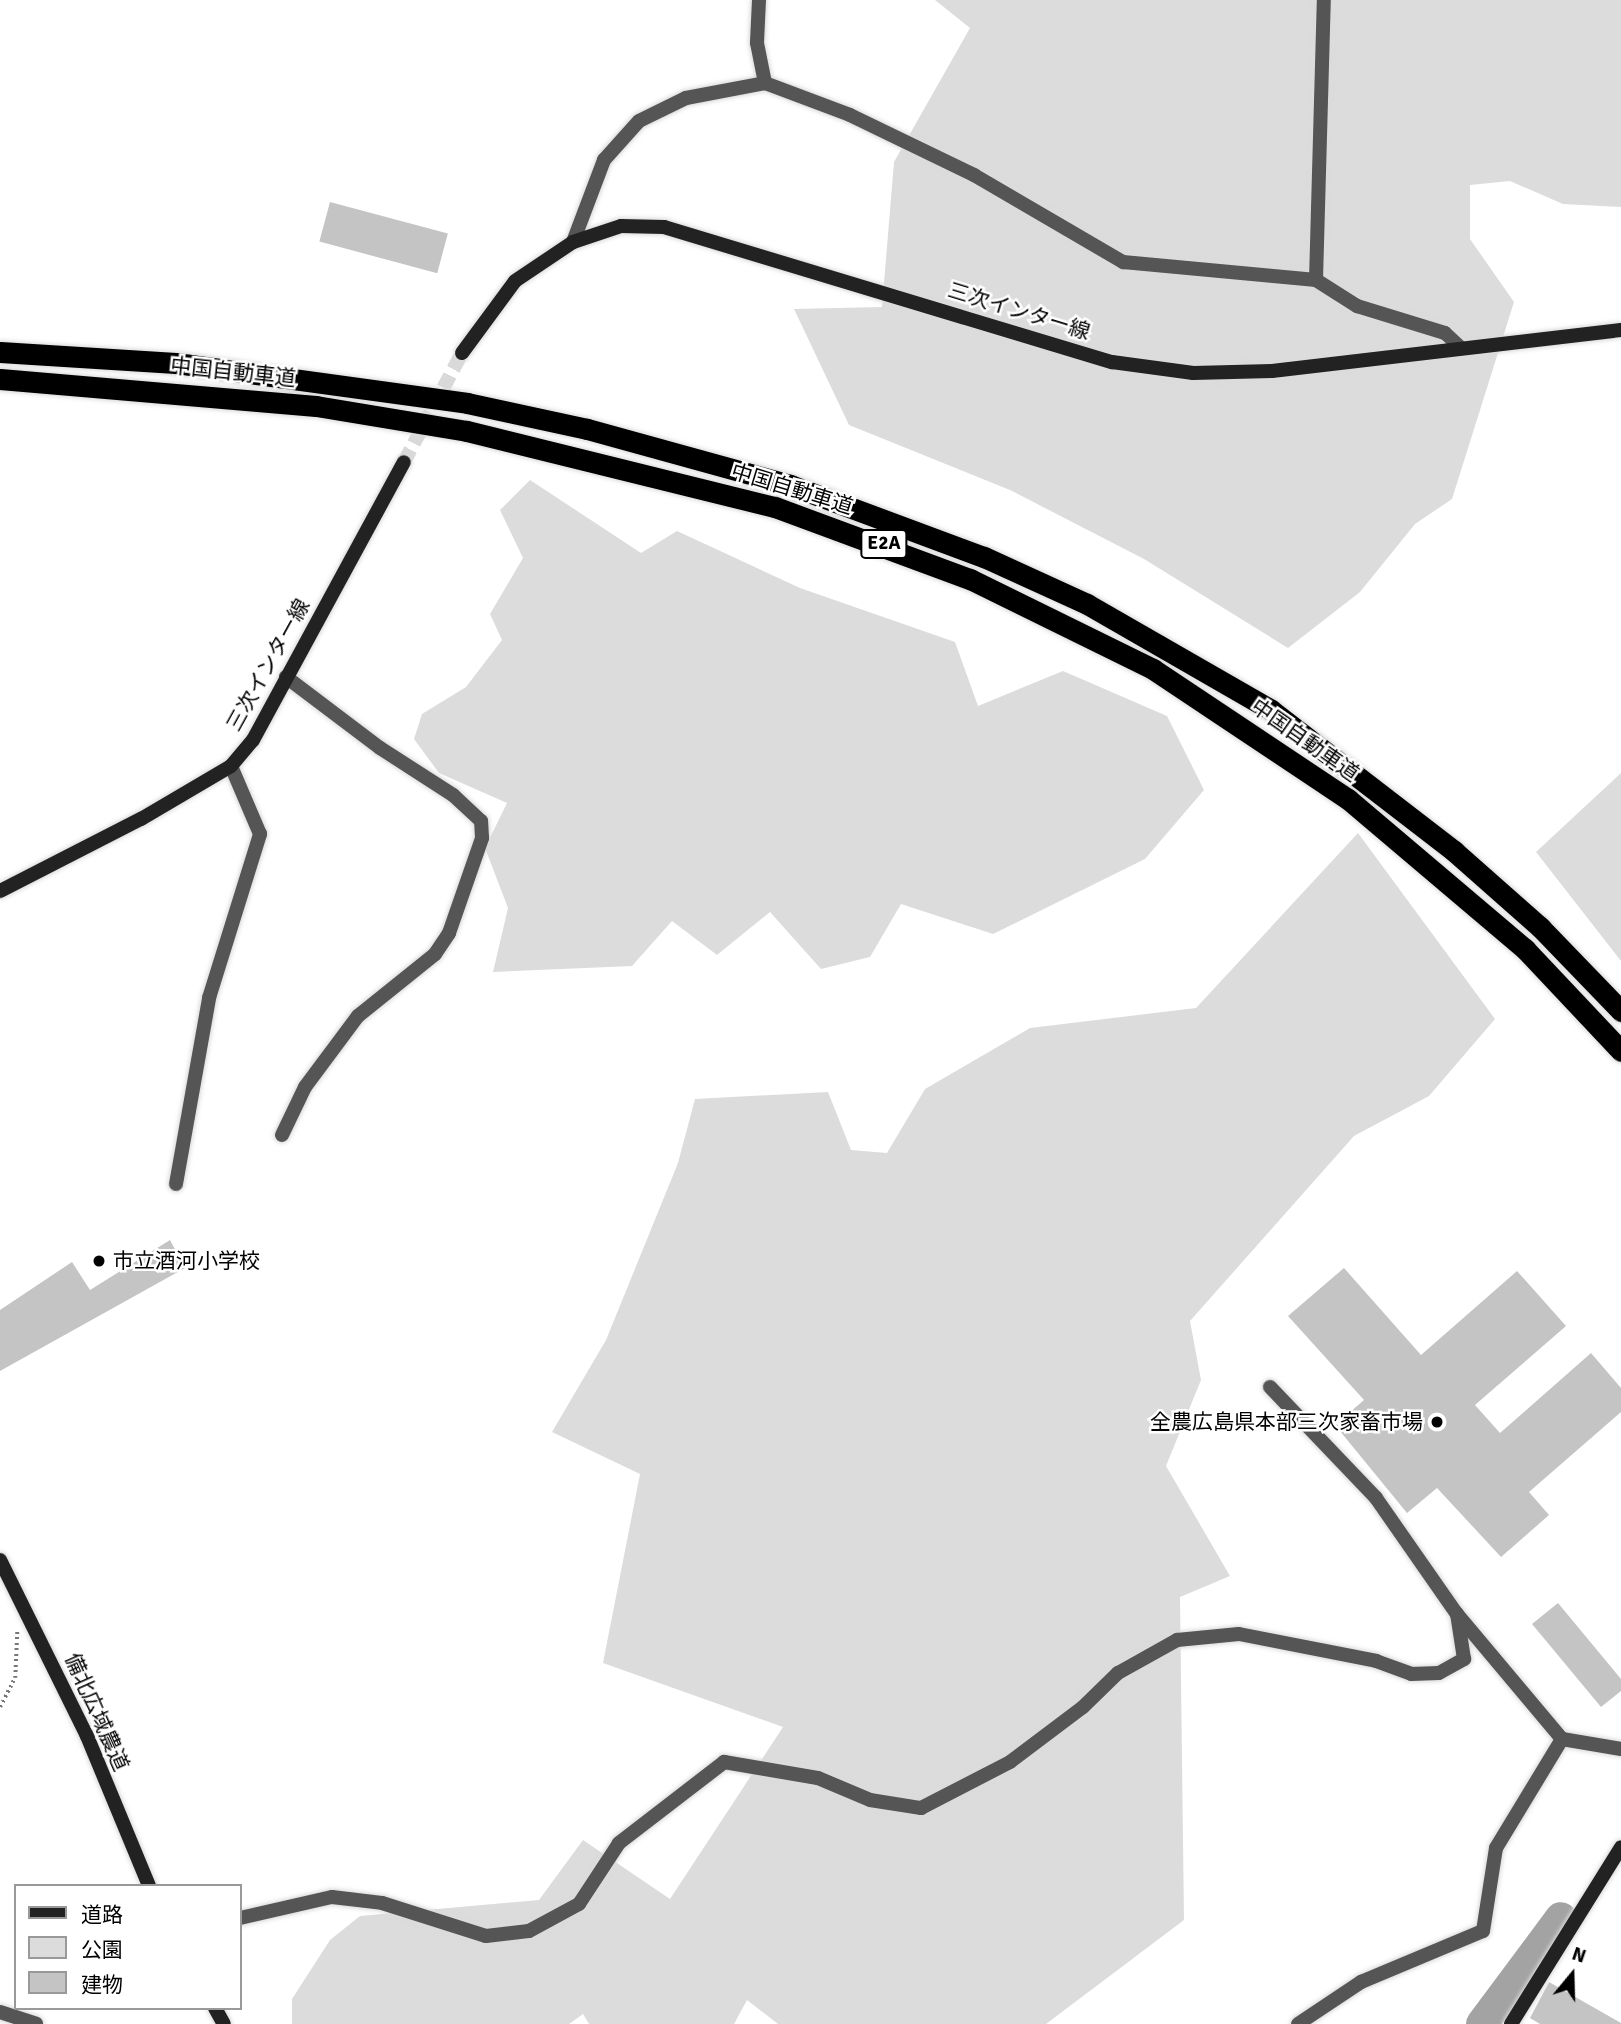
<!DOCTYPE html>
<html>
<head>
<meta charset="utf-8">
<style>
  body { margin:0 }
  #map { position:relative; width:1621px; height:2024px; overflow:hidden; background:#fff; font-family:Signika,"Noto Sans JP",sans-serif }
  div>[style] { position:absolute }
  .green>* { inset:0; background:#dcdcdc }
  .river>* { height:32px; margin:-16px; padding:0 16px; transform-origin:16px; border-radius:16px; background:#a3a3a3 }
  .building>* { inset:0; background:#c4c4c4; transform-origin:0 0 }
  .secondary-tunnel>* { height:14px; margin-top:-7px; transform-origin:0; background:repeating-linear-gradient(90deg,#d9d9d9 0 14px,transparent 0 21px) }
  .path>* { height:3.5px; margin-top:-1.75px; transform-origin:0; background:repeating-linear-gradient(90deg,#777 0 2px,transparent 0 5.5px) }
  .roads { filter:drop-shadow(0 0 2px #dbdbdb) drop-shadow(0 0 2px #dbdbdb) }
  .street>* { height:14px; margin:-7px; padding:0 7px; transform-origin:7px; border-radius:7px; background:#555 }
  .secondary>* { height:14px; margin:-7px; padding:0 7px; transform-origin:7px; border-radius:7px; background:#222 }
  .highway>* { height:21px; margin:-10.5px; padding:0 10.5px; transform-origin:10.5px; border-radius:10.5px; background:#000 }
  .dots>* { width:19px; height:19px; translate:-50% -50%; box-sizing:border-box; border:4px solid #fff; border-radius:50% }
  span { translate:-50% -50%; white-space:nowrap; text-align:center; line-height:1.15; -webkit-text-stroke:5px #fff; paint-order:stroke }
  .shield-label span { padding:2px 5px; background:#fff; border:2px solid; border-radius:5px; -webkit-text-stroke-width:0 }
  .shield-label { font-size:19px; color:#000; font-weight:700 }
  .street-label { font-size:21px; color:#000 }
  .poi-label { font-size:21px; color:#000 }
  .left { translate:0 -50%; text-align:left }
  .right { translate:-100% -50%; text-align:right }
  .legend { position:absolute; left:14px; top:1884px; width:228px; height:126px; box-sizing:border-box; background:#fff; border:2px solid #999; margin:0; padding:9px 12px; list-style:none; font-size:21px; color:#000 }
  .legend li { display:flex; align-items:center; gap:14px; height:35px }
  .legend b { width:35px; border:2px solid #999 }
  .north { position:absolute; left:1537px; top:1940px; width:70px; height:70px; -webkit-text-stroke:5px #fff; paint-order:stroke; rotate:19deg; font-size:19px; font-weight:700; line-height:28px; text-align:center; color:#000 }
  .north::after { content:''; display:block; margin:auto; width:24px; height:32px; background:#000; clip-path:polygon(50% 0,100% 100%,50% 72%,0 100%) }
</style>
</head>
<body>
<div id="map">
  <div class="green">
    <div style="clip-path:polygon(935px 0,1621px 0,1621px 207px,1563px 204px,1510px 181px,1470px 185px,1470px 239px,1514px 302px,1452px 499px,1415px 524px,1360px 592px,1288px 648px,1144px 559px,1010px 490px,849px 425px,794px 309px,882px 307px,894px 162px,970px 28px)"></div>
    <div style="clip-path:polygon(530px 480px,641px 553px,677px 531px,800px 588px,955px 642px,978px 706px,1063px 671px,1167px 716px,1204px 790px,1145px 859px,993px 934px,901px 904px,870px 957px,821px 969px,770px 912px,717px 955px,672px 921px,632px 966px,493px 972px,508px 908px,485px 848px,507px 803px,439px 773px,414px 739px,422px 714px,466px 687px,502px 640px,490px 614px,523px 558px,500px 510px)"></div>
    <div style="clip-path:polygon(1621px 773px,1621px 961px,1536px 852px)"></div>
    <div style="clip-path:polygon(1358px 833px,1495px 1019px,1429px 1096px,1354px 1136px,1190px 1321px,1201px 1380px,1166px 1466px,1230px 1576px,1180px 1597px,1184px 1920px,1046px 2024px,778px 2024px,747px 2000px,734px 2024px,589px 2024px,583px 2014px,569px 2024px,292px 2024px,292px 1999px,330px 1940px,360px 1916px,539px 1900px,583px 1840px,670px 1899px,783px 1727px,603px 1663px,640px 1474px,552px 1432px,606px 1340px,678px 1163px,695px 1099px,828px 1092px,851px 1150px,887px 1153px,925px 1089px,1030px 1028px,1196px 1008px)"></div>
  </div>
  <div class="river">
    <div style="left:1482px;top:2024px;width:132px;rotate:-53.3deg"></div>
  </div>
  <div class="building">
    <div style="left:330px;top:202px;width:122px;height:41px;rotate:15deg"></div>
    <div style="clip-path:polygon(170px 1240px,185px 1268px,0 1371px,0 1310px,72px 1262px,90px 1290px)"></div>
    <div style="clip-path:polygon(1344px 1268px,1421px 1355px,1517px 1271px,1566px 1326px,1475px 1405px,1500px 1433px,1591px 1353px,1621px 1388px,1621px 1412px,1529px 1492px,1549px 1515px,1501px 1557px,1437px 1488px,1407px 1513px,1335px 1425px,1364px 1400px,1288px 1316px)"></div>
    <div style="clip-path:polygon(1558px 1603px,1621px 1679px,1621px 1691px,1601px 1707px,1532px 1624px)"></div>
    <div style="clip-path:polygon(1549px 1982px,1621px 2023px,1621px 2024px,1540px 2024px,1530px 2018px)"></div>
  </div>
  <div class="secondary-tunnel">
    <div style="left:404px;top:462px;width:123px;rotate:-62deg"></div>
  </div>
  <div class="path">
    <div style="left:0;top:1707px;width:33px;rotate:-63deg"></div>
    <div style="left:15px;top:1678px;width:46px;rotate:-87.5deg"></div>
  </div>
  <div class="roads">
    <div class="street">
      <div style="left:759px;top:0;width:43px;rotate:92.7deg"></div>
      <div style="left:757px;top:43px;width:41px;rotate:78.7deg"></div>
      <div style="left:573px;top:242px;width:88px;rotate:-69.3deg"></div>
      <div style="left:604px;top:160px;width:52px;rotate:-48.1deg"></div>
      <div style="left:639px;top:121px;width:52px;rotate:-26.1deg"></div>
      <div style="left:686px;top:98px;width:80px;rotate:-10.8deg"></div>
      <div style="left:765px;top:83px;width:91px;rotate:20.6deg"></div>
      <div style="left:850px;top:115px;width:138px;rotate:25.8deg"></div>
      <div style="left:974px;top:175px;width:173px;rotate:30.3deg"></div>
      <div style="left:1123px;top:262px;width:194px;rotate:5.3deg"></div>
      <div style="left:1316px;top:280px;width:49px;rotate:32.4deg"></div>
      <div style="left:1357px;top:306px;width:92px;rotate:17.1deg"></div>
      <div style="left:1445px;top:333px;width:22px;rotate:43deg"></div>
      <div style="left:1316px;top:280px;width:280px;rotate:-88.4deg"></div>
      <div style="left:282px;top:1135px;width:53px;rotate:-64.4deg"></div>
      <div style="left:305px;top:1087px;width:89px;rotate:-53.3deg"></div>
      <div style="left:358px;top:1016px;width:99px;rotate:-38.8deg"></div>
      <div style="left:435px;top:954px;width:25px;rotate:-56deg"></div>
      <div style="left:449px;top:933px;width:101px;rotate:-70.8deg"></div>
      <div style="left:482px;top:838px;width:17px;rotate:-93deg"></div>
      <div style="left:481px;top:821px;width:38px;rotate:-137deg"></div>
      <div style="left:453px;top:795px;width:87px;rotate:-147.2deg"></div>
      <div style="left:380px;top:748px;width:118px;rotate:-142.9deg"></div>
      <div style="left:176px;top:1184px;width:189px;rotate:-79.9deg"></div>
      <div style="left:209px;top:998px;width:172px;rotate:-72.7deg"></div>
      <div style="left:260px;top:834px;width:74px;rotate:-113.1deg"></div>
      <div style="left:1270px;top:1387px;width:153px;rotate:46.3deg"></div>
      <div style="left:1376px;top:1498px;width:141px;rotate:55.1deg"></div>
      <div style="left:1457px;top:1614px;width:163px;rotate:50deg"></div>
      <div style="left:1562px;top:1739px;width:60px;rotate:9.6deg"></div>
      <div style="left:240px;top:1918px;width:94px;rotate:-12.9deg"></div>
      <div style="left:332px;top:1897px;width:50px;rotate:6.8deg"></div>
      <div style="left:382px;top:1903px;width:109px;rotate:17.6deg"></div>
      <div style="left:486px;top:1936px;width:43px;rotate:-6.6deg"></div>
      <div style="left:529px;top:1931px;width:57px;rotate:-28.4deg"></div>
      <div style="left:579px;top:1904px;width:73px;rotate:-56.7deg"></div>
      <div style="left:619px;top:1843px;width:133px;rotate:-37.6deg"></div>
      <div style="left:724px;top:1762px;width:95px;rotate:9.7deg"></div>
      <div style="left:818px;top:1778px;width:56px;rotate:22.9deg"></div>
      <div style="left:870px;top:1800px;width:52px;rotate:8.9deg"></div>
      <div style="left:921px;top:1808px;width:100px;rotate:-27.3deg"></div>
      <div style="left:1010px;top:1762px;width:91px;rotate:-37deg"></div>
      <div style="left:1083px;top:1707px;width:49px;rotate:-44.2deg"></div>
      <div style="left:1118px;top:1673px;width:68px;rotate:-29.2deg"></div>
      <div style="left:1177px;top:1640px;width:62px;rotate:-5.5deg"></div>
      <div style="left:1239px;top:1634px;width:140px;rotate:11.1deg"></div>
      <div style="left:1376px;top:1661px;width:37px;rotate:20deg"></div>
      <div style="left:1411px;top:1674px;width:28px;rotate:-2deg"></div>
      <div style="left:1439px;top:1673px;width:29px;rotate:-29deg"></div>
      <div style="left:1464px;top:1659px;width:46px;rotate:-98.8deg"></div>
      <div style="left:0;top:2012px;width:38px;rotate:18deg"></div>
      <div style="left:1298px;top:2024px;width:76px;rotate:-33.7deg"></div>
      <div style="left:1361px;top:1982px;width:132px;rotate:-22.7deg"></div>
      <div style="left:1483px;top:1931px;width:84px;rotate:-81.1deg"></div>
      <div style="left:1496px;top:1848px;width:127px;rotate:-58.8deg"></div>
    </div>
    <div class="secondary">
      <div style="left:462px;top:353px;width:89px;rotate:-53.6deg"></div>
      <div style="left:515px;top:281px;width:70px;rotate:-33.9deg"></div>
      <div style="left:573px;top:242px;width:51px;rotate:-18.4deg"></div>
      <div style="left:621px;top:226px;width:43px;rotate:1.3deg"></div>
      <div style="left:664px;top:227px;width:468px;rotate:16.8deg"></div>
      <div style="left:1112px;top:362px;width:82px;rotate:7.7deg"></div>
      <div style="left:1193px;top:373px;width:79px;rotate:-1.5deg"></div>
      <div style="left:1272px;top:371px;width:351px;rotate:-6.7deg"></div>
      <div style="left:0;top:891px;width:158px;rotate:-27.1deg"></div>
      <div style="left:141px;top:819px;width:104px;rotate:-30.5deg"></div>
      <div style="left:231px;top:766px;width:34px;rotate:-50deg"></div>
      <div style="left:253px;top:740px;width:316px;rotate:-61.5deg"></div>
      <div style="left:0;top:1560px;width:196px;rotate:63.7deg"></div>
      <div style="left:87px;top:1736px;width:162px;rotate:67.5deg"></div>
      <div style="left:215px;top:2008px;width:18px;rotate:61deg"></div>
      <div style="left:1511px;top:2024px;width:208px;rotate:-58.1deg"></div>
    </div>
    <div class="highway">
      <div style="left:0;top:352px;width:176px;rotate:3.6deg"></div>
      <div style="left:176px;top:363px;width:294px;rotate:7.8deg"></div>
      <div style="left:467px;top:403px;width:123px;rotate:12.2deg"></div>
      <div style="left:587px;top:429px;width:211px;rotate:15.4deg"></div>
      <div style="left:790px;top:485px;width:207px;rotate:20.4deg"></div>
      <div style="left:984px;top:557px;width:113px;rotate:24.5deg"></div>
      <div style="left:1087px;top:604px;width:212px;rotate:29.9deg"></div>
      <div style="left:1271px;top:710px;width:231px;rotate:37.6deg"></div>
      <div style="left:1454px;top:851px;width:115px;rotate:41.5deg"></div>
      <div style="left:1540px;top:927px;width:117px;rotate:46deg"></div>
      <div style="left:0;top:379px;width:317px;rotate:4.9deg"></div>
      <div style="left:316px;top:406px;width:153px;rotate:9.4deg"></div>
      <div style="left:467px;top:431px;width:317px;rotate:13.9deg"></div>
      <div style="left:775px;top:507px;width:208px;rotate:20.3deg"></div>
      <div style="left:970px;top:579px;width:204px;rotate:26.2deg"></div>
      <div style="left:1153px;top:669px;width:234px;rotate:33.7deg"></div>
      <div style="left:1348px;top:799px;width:232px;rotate:40.3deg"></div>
      <div style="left:1525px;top:949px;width:140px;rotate:46.7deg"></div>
    </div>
  </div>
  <div class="dots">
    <div style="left:99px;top:1261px;background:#000"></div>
    <div style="left:1437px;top:1422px;background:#000"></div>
  </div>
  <div class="shield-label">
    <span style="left:884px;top:544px">E2A</span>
  </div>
  <div class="street-label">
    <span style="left:1019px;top:311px;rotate:17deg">三次インター線</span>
    <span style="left:233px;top:372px;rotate:6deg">中国自動車道</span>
    <span style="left:792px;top:489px;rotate:17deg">中国自動車道</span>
    <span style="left:268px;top:665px;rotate:-61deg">三次インター線</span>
    <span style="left:1305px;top:740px;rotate:35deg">中国自動車道</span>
    <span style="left:97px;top:1712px;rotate:66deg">備北広域農道</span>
  </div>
  <div class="poi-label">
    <span class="left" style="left:113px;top:1261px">市立酒河小学校</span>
    <span class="right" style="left:1423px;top:1422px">全農広島県本部三次家畜市場</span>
  </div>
  <ul class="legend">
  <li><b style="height:9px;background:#222"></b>道路</li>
  <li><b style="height:19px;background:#dcdcdc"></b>公園</li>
  <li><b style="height:19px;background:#c4c4c4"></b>建物</li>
  </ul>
  <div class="north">N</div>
</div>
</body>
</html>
